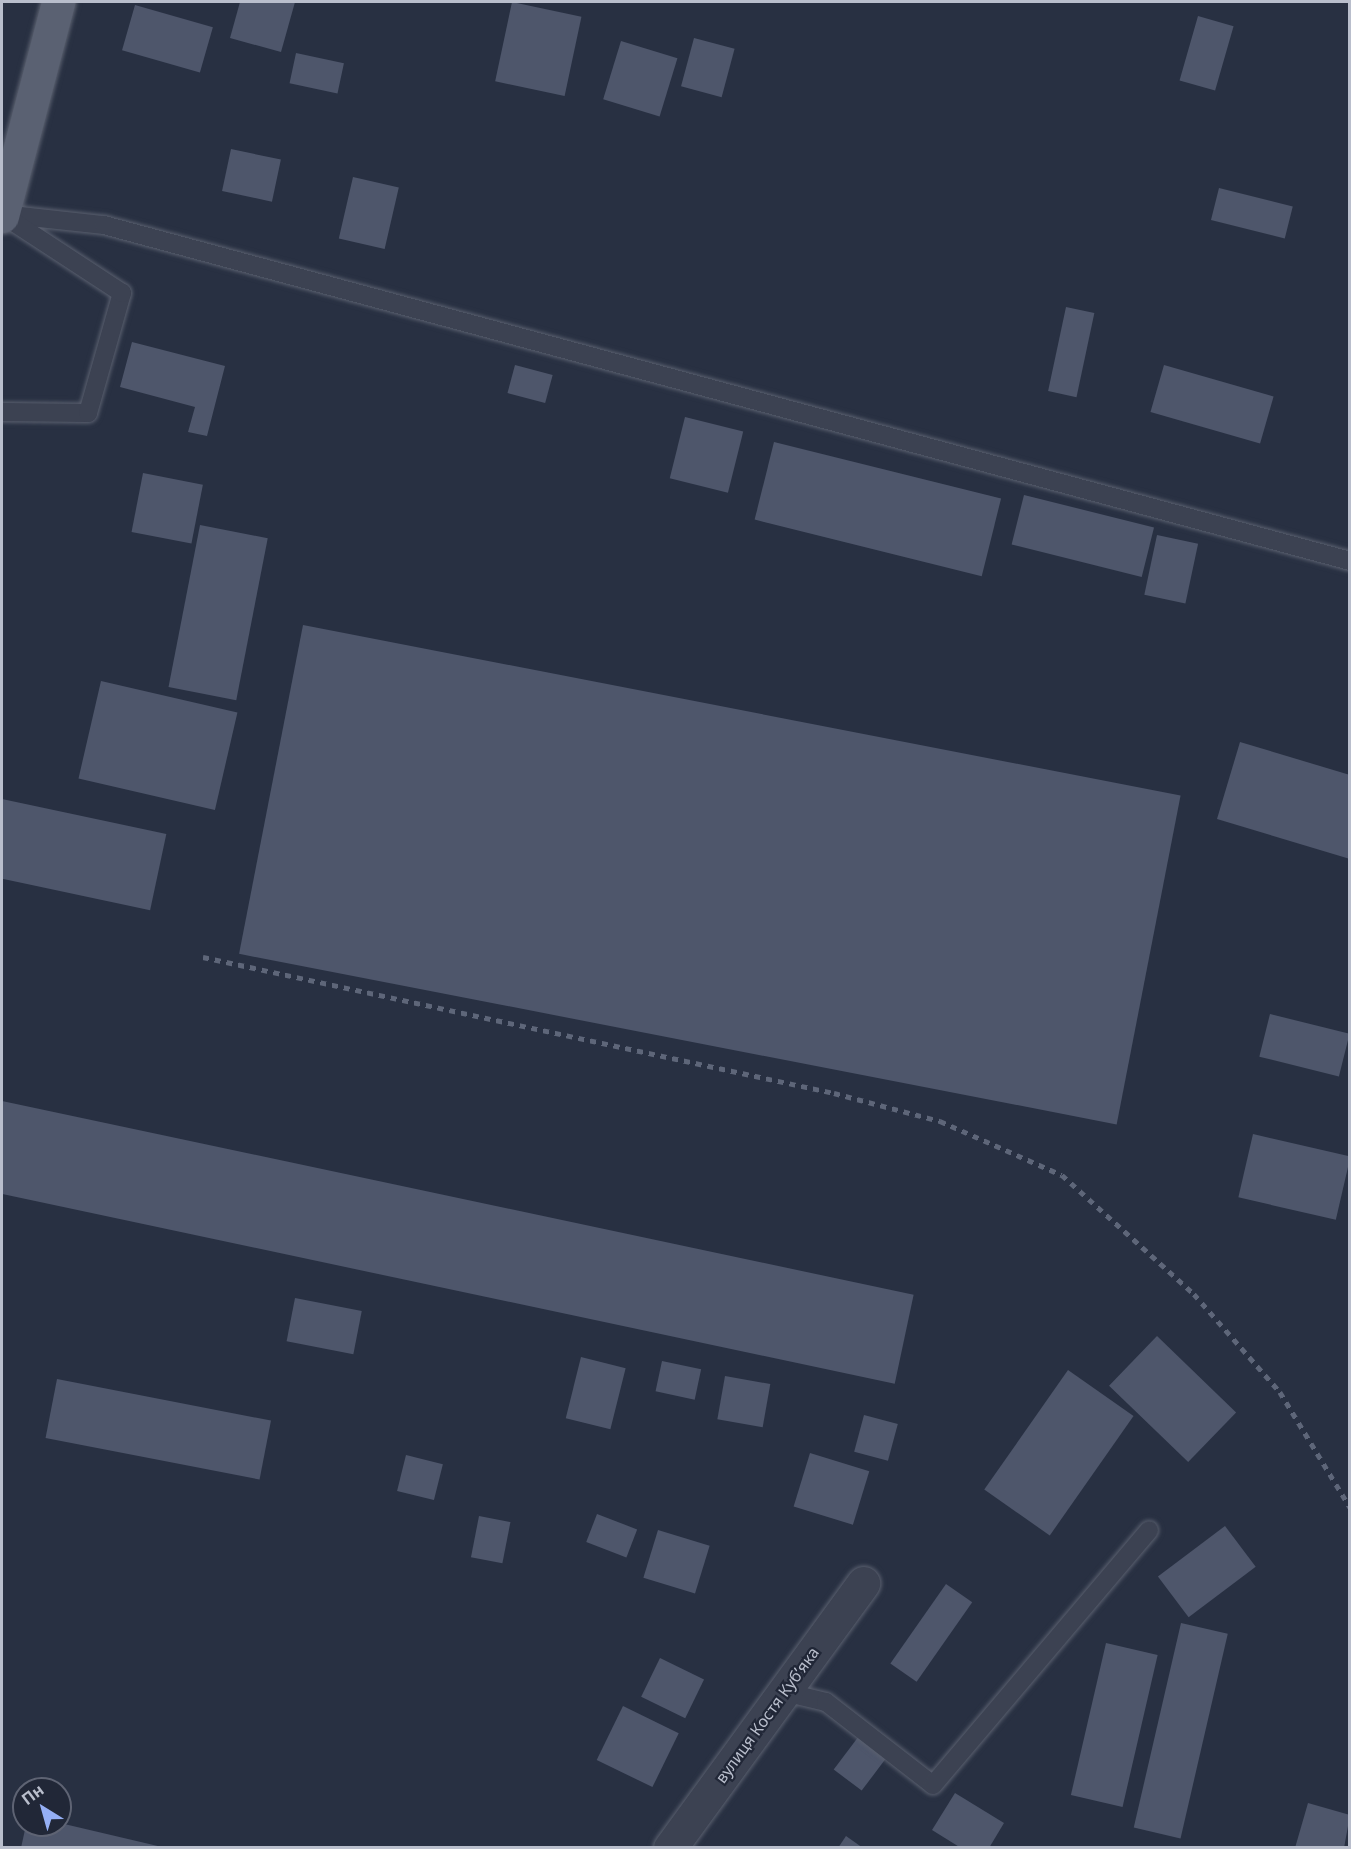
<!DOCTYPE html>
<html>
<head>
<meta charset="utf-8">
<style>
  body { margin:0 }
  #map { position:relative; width:1351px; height:1849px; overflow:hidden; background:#283042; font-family:"Noto Sans",sans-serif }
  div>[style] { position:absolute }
  .building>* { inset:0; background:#4e566b; transform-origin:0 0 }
  .roads { filter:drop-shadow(0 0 2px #5a606f) drop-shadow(0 0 2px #5a606f) }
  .lane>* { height:18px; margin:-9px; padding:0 9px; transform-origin:9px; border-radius:9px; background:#3c4252 }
  .street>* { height:33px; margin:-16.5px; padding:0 16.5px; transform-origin:16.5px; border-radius:16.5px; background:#3c4252 }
  .primary>* { height:33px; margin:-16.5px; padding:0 16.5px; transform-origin:16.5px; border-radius:16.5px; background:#5a6172 }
  .rail>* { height:4.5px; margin-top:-2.25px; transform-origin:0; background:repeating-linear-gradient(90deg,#5e6679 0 6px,transparent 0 12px) }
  span { translate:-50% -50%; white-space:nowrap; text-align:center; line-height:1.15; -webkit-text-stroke:4.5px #212737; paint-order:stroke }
  .street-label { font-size:16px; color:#b9becc }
  .frame { position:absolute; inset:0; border:3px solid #b9becc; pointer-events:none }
  .north { position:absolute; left:12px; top:1777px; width:60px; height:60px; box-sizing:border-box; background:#212737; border:2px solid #5e6373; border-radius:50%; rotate:323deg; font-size:16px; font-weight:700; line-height:24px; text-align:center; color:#b9becc }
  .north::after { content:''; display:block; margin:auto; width:21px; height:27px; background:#95aff5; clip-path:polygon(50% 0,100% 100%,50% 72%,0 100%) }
</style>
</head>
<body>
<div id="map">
  <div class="building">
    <div style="clip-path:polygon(240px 2px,295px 2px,281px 52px,230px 38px)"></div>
    <div style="left:512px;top:2px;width:71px;height:81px;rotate:12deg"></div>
    <div style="left:135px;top:5px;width:81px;height:47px;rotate:16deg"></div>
    <div style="left:1198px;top:16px;width:37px;height:67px;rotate:16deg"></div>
    <div style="left:694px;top:38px;width:42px;height:50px;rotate:15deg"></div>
    <div style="left:621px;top:41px;width:59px;height:61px;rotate:17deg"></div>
    <div style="left:296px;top:53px;width:49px;height:31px;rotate:12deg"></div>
    <div style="left:231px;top:149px;width:51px;height:43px;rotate:12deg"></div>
    <div style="left:353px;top:177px;width:47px;height:63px;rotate:13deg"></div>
    <div style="left:1219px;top:188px;width:76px;height:33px;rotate:14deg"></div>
    <div style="left:1066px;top:307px;width:29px;height:86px;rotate:12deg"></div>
    <div style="clip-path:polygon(132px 342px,225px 366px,207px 436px,188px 432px,195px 407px,120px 387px)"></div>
    <div style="left:515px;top:365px;width:39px;height:29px;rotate:15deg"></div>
    <div style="left:1164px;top:365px;width:114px;height:49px;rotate:16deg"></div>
    <div style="left:685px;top:417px;width:60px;height:63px;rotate:14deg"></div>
    <div style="left:774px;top:442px;width:234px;height:80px;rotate:14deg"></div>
    <div style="left:143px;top:473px;width:61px;height:60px;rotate:11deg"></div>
    <div style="left:1024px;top:495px;width:134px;height:51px;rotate:14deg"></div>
    <div style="left:200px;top:525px;width:69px;height:165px;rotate:11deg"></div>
    <div style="left:1157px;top:535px;width:42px;height:61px;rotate:12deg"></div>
    <div style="left:303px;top:625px;width:894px;height:335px;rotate:11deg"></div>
    <div style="left:101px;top:681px;width:140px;height:100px;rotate:13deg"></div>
    <div style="clip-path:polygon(1240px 742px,1350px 775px,1350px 859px,1217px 819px)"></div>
    <div style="left:2px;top:799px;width:168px;height:78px;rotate:12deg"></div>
    <div style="left:1270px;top:1014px;width:82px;height:44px;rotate:14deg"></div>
    <div style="left:2px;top:1101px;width:932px;height:91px;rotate:12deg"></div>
    <div style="left:1253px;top:1134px;width:100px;height:65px;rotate:13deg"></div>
    <div style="left:295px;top:1298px;width:68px;height:44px;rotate:11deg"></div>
    <div style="left:1157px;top:1336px;width:110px;height:69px;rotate:44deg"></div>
    <div style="left:581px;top:1357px;width:46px;height:63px;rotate:14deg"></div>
    <div style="left:662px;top:1361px;width:40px;height:31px;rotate:12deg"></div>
    <div style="left:1068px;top:1370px;width:80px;height:146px;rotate:35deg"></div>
    <div style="left:725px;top:1376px;width:46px;height:44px;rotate:10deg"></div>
    <div style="left:57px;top:1379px;width:218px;height:60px;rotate:11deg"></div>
    <div style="left:864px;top:1415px;width:35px;height:38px;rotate:15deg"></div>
    <div style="left:810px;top:1453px;width:62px;height:56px;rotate:17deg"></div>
    <div style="left:406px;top:1455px;width:38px;height:37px;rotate:14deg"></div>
    <div style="left:597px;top:1514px;width:43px;height:30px;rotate:21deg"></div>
    <div style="left:479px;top:1516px;width:32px;height:42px;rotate:11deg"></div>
    <div style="left:1225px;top:1526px;width:51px;height:84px;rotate:53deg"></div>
    <div style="left:658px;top:1530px;width:54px;height:50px;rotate:17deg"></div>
    <div style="left:946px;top:1584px;width:32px;height:97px;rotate:35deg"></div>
    <div style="left:1181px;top:1623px;width:48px;height:210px;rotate:13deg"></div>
    <div style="left:1106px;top:1643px;width:53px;height:156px;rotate:13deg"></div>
    <div style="left:660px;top:1658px;width:49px;height:43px;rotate:26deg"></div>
    <div style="left:623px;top:1706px;width:62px;height:60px;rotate:26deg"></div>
    <div style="left:862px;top:1732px;width:35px;height:47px;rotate:37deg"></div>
    <div style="clip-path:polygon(955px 1793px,1004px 1823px,989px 1848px,961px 1848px,932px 1830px)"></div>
    <div style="clip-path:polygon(1308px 1803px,1350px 1815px,1344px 1848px,1295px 1848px)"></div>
    <div style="clip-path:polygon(60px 1823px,162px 1847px,162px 1848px,21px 1848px,26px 1825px)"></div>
    <div style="clip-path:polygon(846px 1836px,863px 1848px,838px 1848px)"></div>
  </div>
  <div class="roads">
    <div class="lane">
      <div style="left:2px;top:214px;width:103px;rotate:6.2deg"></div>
      <div style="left:104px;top:225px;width:1291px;rotate:15.09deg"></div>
      <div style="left:2px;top:412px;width:86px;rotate:0.7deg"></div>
      <div style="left:88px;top:413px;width:125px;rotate:-74.2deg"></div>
      <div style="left:122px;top:293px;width:139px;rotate:-146.8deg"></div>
      <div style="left:784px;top:1692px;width:43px;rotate:13.4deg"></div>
      <div style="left:826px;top:1702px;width:135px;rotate:37.8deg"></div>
      <div style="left:933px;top:1785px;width:334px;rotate:-49.7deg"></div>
    </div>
    <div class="street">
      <div style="left:670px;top:1848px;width:328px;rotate:-53.9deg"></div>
    </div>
    <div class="primary">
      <div style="left:2px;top:216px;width:221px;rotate:-75.3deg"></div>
    </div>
  </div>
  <div class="rail">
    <div style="left:203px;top:957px;width:645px;rotate:12.16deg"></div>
    <div style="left:834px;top:1093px;width:110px;rotate:14.8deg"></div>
    <div style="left:940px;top:1121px;width:133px;rotate:23.9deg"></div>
    <div style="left:1062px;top:1175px;width:178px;rotate:42deg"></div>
    <div style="left:1194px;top:1294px;width:130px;rotate:48.7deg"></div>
    <div style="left:1280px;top:1392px;width:135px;rotate:58.7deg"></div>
  </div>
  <div class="street-label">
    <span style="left:767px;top:1715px;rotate:-54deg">вулиця Костя Кубʼяка</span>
  </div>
  <div class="frame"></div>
  <div class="north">Пн</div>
</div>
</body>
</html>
